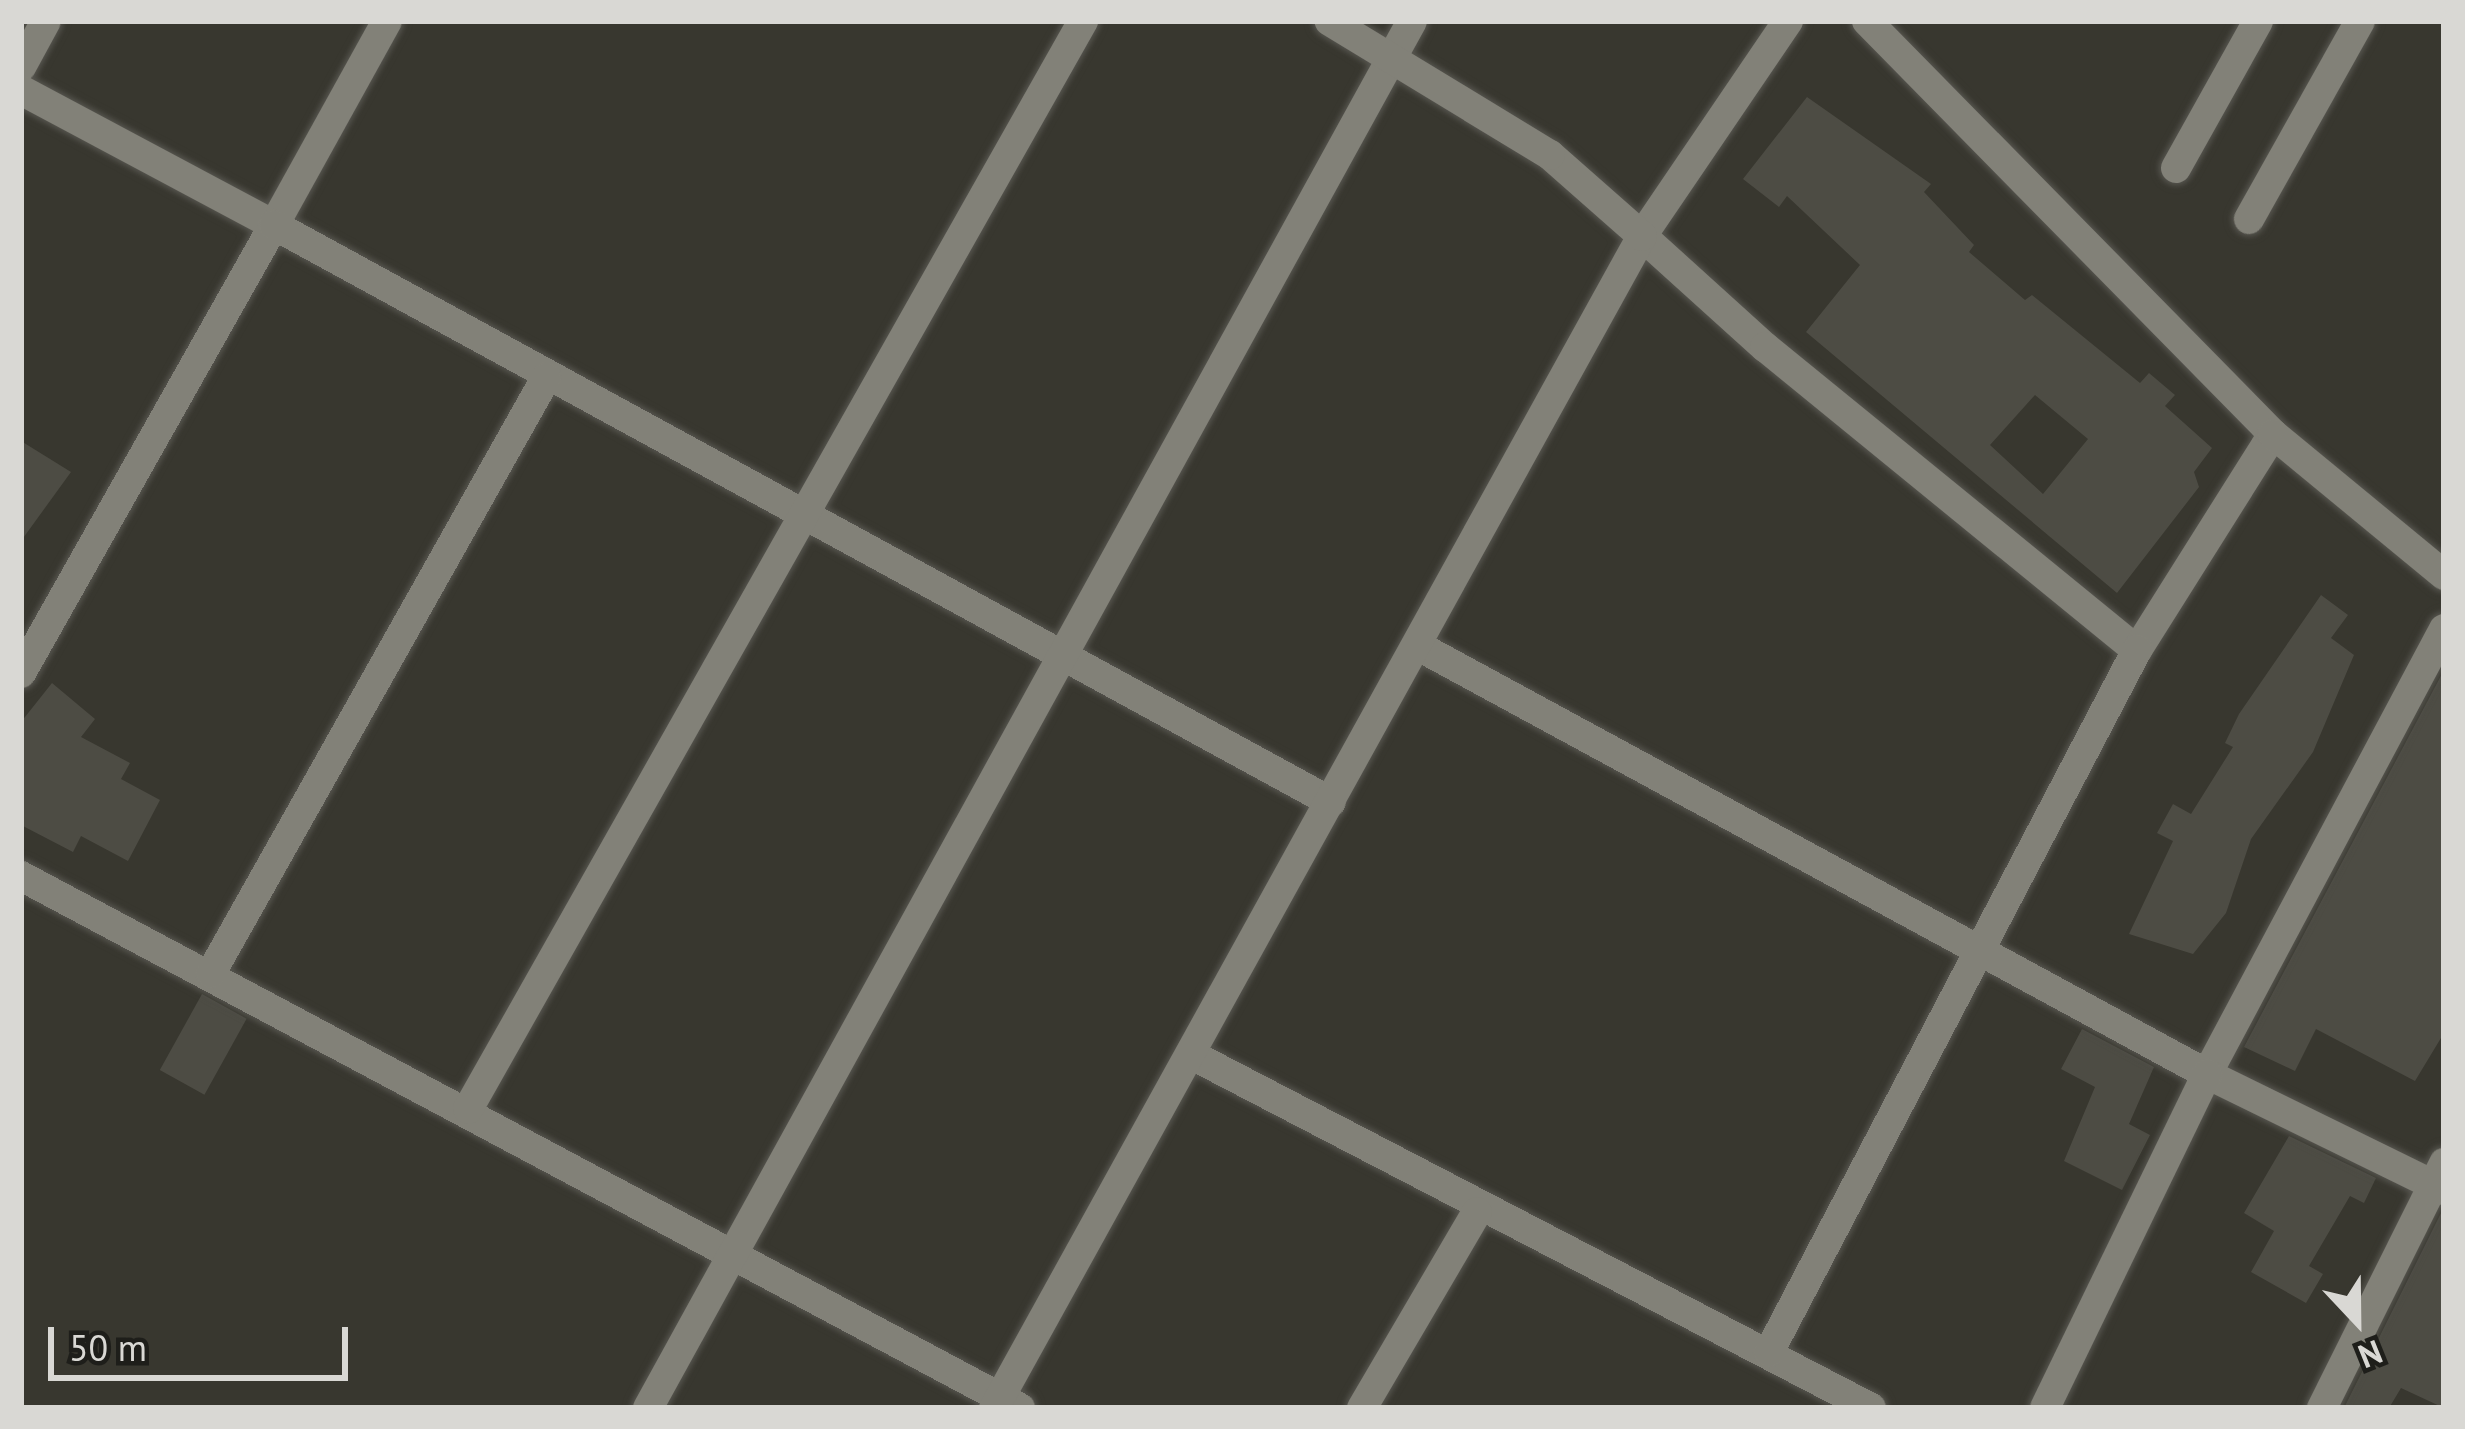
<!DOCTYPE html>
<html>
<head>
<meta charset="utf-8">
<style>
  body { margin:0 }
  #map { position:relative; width:2465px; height:1429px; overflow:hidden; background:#38372f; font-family:"PT Sans",sans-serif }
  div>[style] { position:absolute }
  .building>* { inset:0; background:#4d4c44; transform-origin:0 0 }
  .roads { filter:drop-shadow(0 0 3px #575650) drop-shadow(0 0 3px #575650) }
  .minor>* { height:30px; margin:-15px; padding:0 15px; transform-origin:15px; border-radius:15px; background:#828178 }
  span { translate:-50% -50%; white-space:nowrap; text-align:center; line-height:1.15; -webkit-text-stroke:9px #1e1e1a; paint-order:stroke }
  .frame { position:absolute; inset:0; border:24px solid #d9d8d4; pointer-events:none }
  .north { position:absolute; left:2297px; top:1261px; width:120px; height:120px; -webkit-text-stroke:9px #1e1e1a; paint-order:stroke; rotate:158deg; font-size:33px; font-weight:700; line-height:48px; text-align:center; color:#d9d8d4 }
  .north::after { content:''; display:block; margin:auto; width:42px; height:54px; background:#d9d8d4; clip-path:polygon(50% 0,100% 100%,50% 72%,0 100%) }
  .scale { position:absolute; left:48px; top:1327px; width:300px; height:54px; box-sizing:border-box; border:6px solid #d9d8d4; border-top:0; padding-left:15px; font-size:36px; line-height:42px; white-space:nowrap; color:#d9d8d4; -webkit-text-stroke:9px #1e1e1a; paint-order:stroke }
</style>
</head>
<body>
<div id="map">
  <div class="building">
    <div style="clip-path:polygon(evenodd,1807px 97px,1931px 184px,1924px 192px,1974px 245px,1969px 252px,2025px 300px,2032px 295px,2140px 383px,2149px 373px,2175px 395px,2165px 406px,2212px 448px,2194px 472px,2199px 487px,2117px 593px,1806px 332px,1860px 265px,1787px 196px,1779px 207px,1743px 179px,1807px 97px,2035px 395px,2088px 439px,2043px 494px,1990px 445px,2035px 395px)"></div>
    <div style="clip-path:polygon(21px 441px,71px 472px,21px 541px)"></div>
    <div style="clip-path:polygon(2321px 595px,2348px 615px,2331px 638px,2354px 655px,2313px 752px,2251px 839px,2226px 913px,2193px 954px,2129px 934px,2173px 841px,2157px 833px,2173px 804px,2191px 814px,2233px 747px,2225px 743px,2239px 714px)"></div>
    <div style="clip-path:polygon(2444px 670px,2444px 1033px,2415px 1081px,2316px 1029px,2295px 1071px,2244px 1047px)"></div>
    <div style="clip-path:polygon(52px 683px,95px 719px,81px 737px,130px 763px,121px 779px,160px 800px,128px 861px,81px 836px,73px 852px,21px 825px,21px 722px)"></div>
    <div style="left:202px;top:994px;width:51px;height:87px;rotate:29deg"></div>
    <div style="clip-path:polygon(2082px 1029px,2154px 1067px,2129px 1124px,2150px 1135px,2122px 1190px,2064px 1161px,2095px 1087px,2061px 1069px)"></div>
    <div style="clip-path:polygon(2289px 1136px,2376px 1178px,2364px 1203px,2350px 1196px,2309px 1266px,2323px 1274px,2306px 1303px,2251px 1272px,2274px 1231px,2244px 1213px)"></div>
    <div style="clip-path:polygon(2443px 1209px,2444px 1408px,2401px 1388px,2389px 1408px,2344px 1408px)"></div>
  </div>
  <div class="roads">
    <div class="minor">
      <div style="left:1788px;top:21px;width:260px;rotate:124.2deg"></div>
      <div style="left:1642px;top:236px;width:166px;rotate:42.1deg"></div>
      <div style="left:1765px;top:347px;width:480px;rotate:39.2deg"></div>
      <div style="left:2137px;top:650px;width:255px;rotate:-57.8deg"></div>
      <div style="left:1867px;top:21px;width:579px;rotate:45.49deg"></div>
      <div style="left:2273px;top:434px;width:222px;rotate:39.5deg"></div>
      <div style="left:21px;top:67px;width:52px;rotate:-61.5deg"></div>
      <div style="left:21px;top:90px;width:287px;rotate:28.1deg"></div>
      <div style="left:274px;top:225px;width:233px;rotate:-61deg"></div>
      <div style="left:2176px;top:168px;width:168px;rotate:-60.8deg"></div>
      <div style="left:2249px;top:219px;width:227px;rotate:-60.7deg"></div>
      <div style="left:2444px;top:629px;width:504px;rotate:118.04deg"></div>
      <div style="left:2207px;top:1074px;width:264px;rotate:26.1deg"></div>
      <div style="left:1422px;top:648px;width:893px;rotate:28.49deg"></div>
      <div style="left:2207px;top:1074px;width:371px;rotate:115.9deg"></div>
      <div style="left:21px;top:673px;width:515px;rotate:-60.55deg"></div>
      <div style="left:274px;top:225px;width:1204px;rotate:28.63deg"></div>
      <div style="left:21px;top:876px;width:1132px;rotate:28.04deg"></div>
      <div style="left:211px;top:973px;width:683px;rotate:-60.62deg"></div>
      <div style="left:1194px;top:1056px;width:763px;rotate:27.47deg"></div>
      <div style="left:468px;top:1109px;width:1250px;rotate:-60.52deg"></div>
      <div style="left:1769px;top:1352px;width:793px;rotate:-62.34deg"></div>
      <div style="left:648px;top:1408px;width:1583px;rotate:-61.15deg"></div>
      <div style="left:994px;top:1408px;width:1339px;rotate:-61.06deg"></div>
      <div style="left:1642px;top:236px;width:123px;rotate:-138.6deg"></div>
      <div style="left:1550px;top:155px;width:258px;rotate:-148.7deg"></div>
      <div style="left:1362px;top:1408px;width:227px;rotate:-59.6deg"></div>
      <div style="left:2322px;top:1408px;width:274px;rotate:-63.5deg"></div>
    </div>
  </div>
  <div class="frame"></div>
  <div class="north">N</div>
  <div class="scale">50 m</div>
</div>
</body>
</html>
